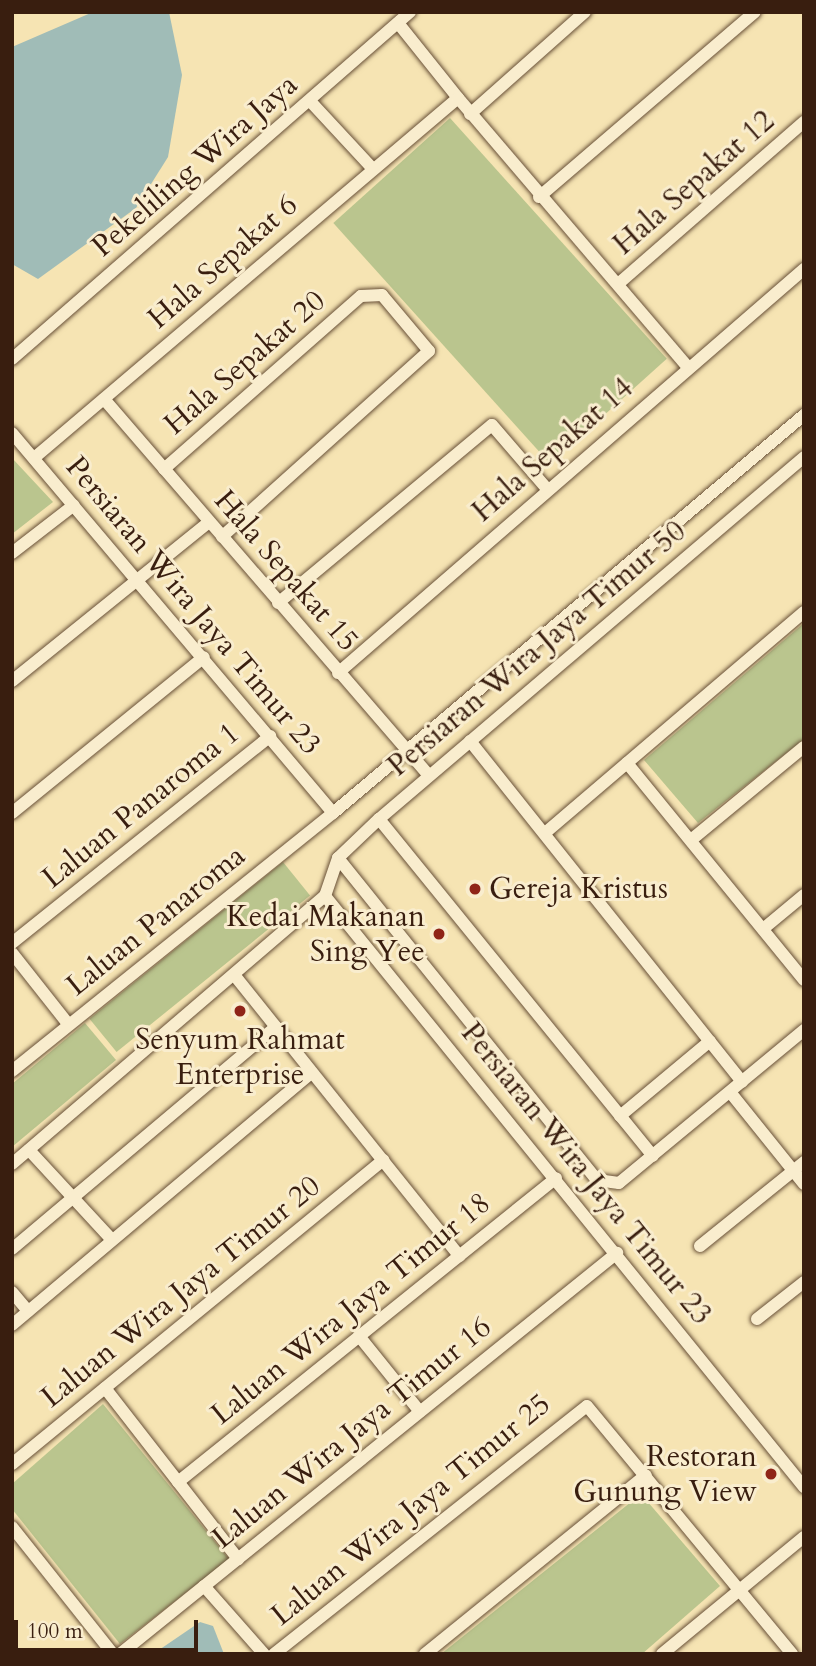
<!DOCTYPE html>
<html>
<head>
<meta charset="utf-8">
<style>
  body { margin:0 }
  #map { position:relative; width:816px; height:1666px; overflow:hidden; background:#f6e4b3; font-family:Cardo,serif }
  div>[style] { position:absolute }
  .green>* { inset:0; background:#bac58e; transform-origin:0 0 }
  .water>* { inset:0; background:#a0bcb7 }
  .roads { filter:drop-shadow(0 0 2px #685038) drop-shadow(0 0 2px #685038) }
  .minor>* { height:12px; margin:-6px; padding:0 6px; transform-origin:6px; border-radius:6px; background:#f9edce }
  .dots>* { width:19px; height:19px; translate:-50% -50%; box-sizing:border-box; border:4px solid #f9edce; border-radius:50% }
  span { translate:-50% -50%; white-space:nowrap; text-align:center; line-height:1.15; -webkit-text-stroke:6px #f9edce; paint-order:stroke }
  .street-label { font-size:30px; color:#391e0f }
  .poi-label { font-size:30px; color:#391e0f }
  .left { translate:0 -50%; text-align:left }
  .right { translate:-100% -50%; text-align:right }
  .frame { position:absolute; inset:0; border:14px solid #391e0f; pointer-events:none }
  .scale { position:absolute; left:14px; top:1620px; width:184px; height:32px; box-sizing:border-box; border:4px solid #391e0f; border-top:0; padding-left:9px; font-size:21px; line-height:24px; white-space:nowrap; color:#391e0f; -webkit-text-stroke:5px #f9edce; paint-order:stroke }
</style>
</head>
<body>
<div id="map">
  <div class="green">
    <div style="left:450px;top:118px;width:324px;height:157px;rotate:48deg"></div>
    <div style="clip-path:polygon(12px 458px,53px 502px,12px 534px)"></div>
    <div style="clip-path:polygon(804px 623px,804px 739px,698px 823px,644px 760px)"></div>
    <div style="left:283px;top:862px;width:43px;height:249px;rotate:51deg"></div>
    <div style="clip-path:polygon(85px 1023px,116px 1060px,12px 1147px,12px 1084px)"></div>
    <div style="clip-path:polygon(103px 1404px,229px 1559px,120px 1644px,12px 1509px,12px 1484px)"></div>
    <div style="clip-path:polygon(641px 1494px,720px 1586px,642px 1654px,441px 1654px)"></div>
  </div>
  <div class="water">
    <div style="clip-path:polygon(93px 12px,169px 12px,182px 75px,168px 157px,136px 208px,38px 279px,12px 264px,12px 47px)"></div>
    <div style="clip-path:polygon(200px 1622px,213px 1626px,224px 1654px,153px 1654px)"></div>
  </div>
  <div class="roads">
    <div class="minor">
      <div style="left:398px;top:23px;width:96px;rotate:51.3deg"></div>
      <div style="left:310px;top:101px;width:91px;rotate:47.2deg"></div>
      <div style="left:470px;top:114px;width:154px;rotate:-41.6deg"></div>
      <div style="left:539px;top:197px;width:284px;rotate:-40.6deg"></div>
      <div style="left:618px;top:284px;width:247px;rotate:-41.1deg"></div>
      <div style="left:12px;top:359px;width:528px;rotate:-41.08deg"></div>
      <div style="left:104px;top:399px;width:497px;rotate:49.2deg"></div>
      <div style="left:12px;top:433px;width:497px;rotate:49.8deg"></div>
      <div style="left:34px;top:458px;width:556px;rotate:-40.33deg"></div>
      <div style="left:458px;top:98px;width:355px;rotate:49.5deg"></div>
      <div style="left:164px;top:469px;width:262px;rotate:-41.3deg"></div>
      <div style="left:361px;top:296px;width:21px;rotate:-3deg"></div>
      <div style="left:382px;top:295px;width:73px;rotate:50deg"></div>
      <div style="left:429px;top:351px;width:278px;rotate:138.1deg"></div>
      <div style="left:12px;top:553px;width:78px;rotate:-37.7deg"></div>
      <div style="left:278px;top:603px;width:278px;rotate:-39.8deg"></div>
      <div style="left:492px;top:425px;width:84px;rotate:49.3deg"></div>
      <div style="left:338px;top:673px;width:617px;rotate:-40.92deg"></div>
      <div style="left:12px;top:681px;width:253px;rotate:-38.9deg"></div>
      <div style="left:470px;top:741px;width:436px;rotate:51.4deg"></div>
      <div style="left:627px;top:763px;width:280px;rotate:50.8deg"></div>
      <div style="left:12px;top:813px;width:247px;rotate:-39.1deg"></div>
      <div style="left:379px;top:819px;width:434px;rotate:50.9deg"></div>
      <div style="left:545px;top:833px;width:340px;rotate:-40.5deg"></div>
      <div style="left:691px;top:840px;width:146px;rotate:-39.5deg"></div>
      <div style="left:338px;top:858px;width:413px;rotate:51.2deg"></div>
      <div style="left:597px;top:1180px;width:22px;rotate:8deg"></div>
      <div style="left:619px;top:1183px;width:240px;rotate:-39.6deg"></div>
      <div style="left:325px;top:896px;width:761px;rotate:50.98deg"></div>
      <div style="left:325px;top:896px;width:40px;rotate:-71.1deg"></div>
      <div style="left:338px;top:858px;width:57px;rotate:-43.6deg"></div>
      <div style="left:379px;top:819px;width:558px;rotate:-40.42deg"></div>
      <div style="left:763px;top:929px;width:53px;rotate:-39.7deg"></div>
      <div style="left:12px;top:943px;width:331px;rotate:-38.7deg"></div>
      <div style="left:12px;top:953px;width:90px;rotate:51.7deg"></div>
      <div style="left:235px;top:976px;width:359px;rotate:51.3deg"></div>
      <div style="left:12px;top:1071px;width:412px;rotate:-38.8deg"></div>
      <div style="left:333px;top:813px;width:617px;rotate:-40.2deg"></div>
      <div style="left:730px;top:1092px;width:118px;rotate:51.2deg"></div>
      <div style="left:620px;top:1116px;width:117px;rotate:-39.8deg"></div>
      <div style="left:29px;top:1150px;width:122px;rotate:47.3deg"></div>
      <div style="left:12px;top:1164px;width:412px;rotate:-40.6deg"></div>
      <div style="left:700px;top:1246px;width:134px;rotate:-38.9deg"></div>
      <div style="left:12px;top:1249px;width:345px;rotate:-40.1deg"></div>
      <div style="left:12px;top:1292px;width:25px;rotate:50deg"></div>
      <div style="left:757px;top:1319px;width:60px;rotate:-38.2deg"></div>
      <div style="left:12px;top:1325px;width:392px;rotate:-40.1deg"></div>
      <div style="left:359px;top:1336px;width:97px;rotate:51.2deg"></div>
      <div style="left:105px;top:1388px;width:217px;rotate:52.1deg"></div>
      <div style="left:12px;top:1464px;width:480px;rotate:-39.3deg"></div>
      <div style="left:178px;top:1482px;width:485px;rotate:-38.8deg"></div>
      <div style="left:12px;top:1527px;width:162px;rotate:51.5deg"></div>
      <div style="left:204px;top:1586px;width:91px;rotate:48.6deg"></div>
      <div style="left:120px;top:1654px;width:639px;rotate:-38.9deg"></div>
      <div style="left:274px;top:1654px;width:399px;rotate:-38.4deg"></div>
      <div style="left:587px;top:1406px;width:322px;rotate:50.4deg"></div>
      <div style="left:425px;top:1654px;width:284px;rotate:-39deg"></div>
      <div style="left:662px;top:1654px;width:184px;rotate:-39.5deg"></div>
    </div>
  </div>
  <div class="dots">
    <div style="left:475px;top:889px;background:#8f2418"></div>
    <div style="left:439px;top:934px;background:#8f2418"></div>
    <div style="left:240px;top:1011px;background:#8f2418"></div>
    <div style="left:771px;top:1474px;background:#8f2418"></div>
  </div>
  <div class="street-label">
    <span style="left:195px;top:166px;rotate:-41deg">Pekeliling Wira Jaya</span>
    <span style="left:694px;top:183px;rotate:-41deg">Hala Sepakat 12</span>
    <span style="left:223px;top:262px;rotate:-41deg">Hala Sepakat 6</span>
    <span style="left:245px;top:363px;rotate:-41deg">Hala Sepakat 20</span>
    <span style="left:553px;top:450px;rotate:-41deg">Hala Sepakat 14</span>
    <span style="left:286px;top:571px;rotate:49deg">Hala Sepakat 15</span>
    <span style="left:193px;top:606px;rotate:50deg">Persiaran Wira Jaya Timur 23</span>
    <span style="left:537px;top:649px;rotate:-40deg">Persiaran Wira Jaya Timur 50</span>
    <span style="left:141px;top:806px;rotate:-39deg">Laluan Panaroma 1</span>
    <span style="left:156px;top:921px;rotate:-39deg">Laluan Panaroma</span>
    <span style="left:586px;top:1174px;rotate:51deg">Persiaran Wira Jaya Timur 23</span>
    <span style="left:181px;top:1292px;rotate:-39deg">Laluan Wira Jaya Timur 20</span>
    <span style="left:351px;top:1309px;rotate:-39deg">Laluan Wira Jaya Timur 18</span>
    <span style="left:352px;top:1433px;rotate:-39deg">Laluan Wira Jaya Timur 16</span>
    <span style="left:411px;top:1510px;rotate:-39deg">Laluan Wira Jaya Timur 25</span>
  </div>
  <div class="poi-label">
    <span class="left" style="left:489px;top:889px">Gereja Kristus</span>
    <span class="right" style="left:425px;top:934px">Kedai Makanan<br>Sing Yee</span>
    <span style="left:240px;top:1057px">Senyum Rahmat<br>Enterprise</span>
    <span class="right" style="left:757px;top:1474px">Restoran<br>Gunung View</span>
  </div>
  <div class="frame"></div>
  <div class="scale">100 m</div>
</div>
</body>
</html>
